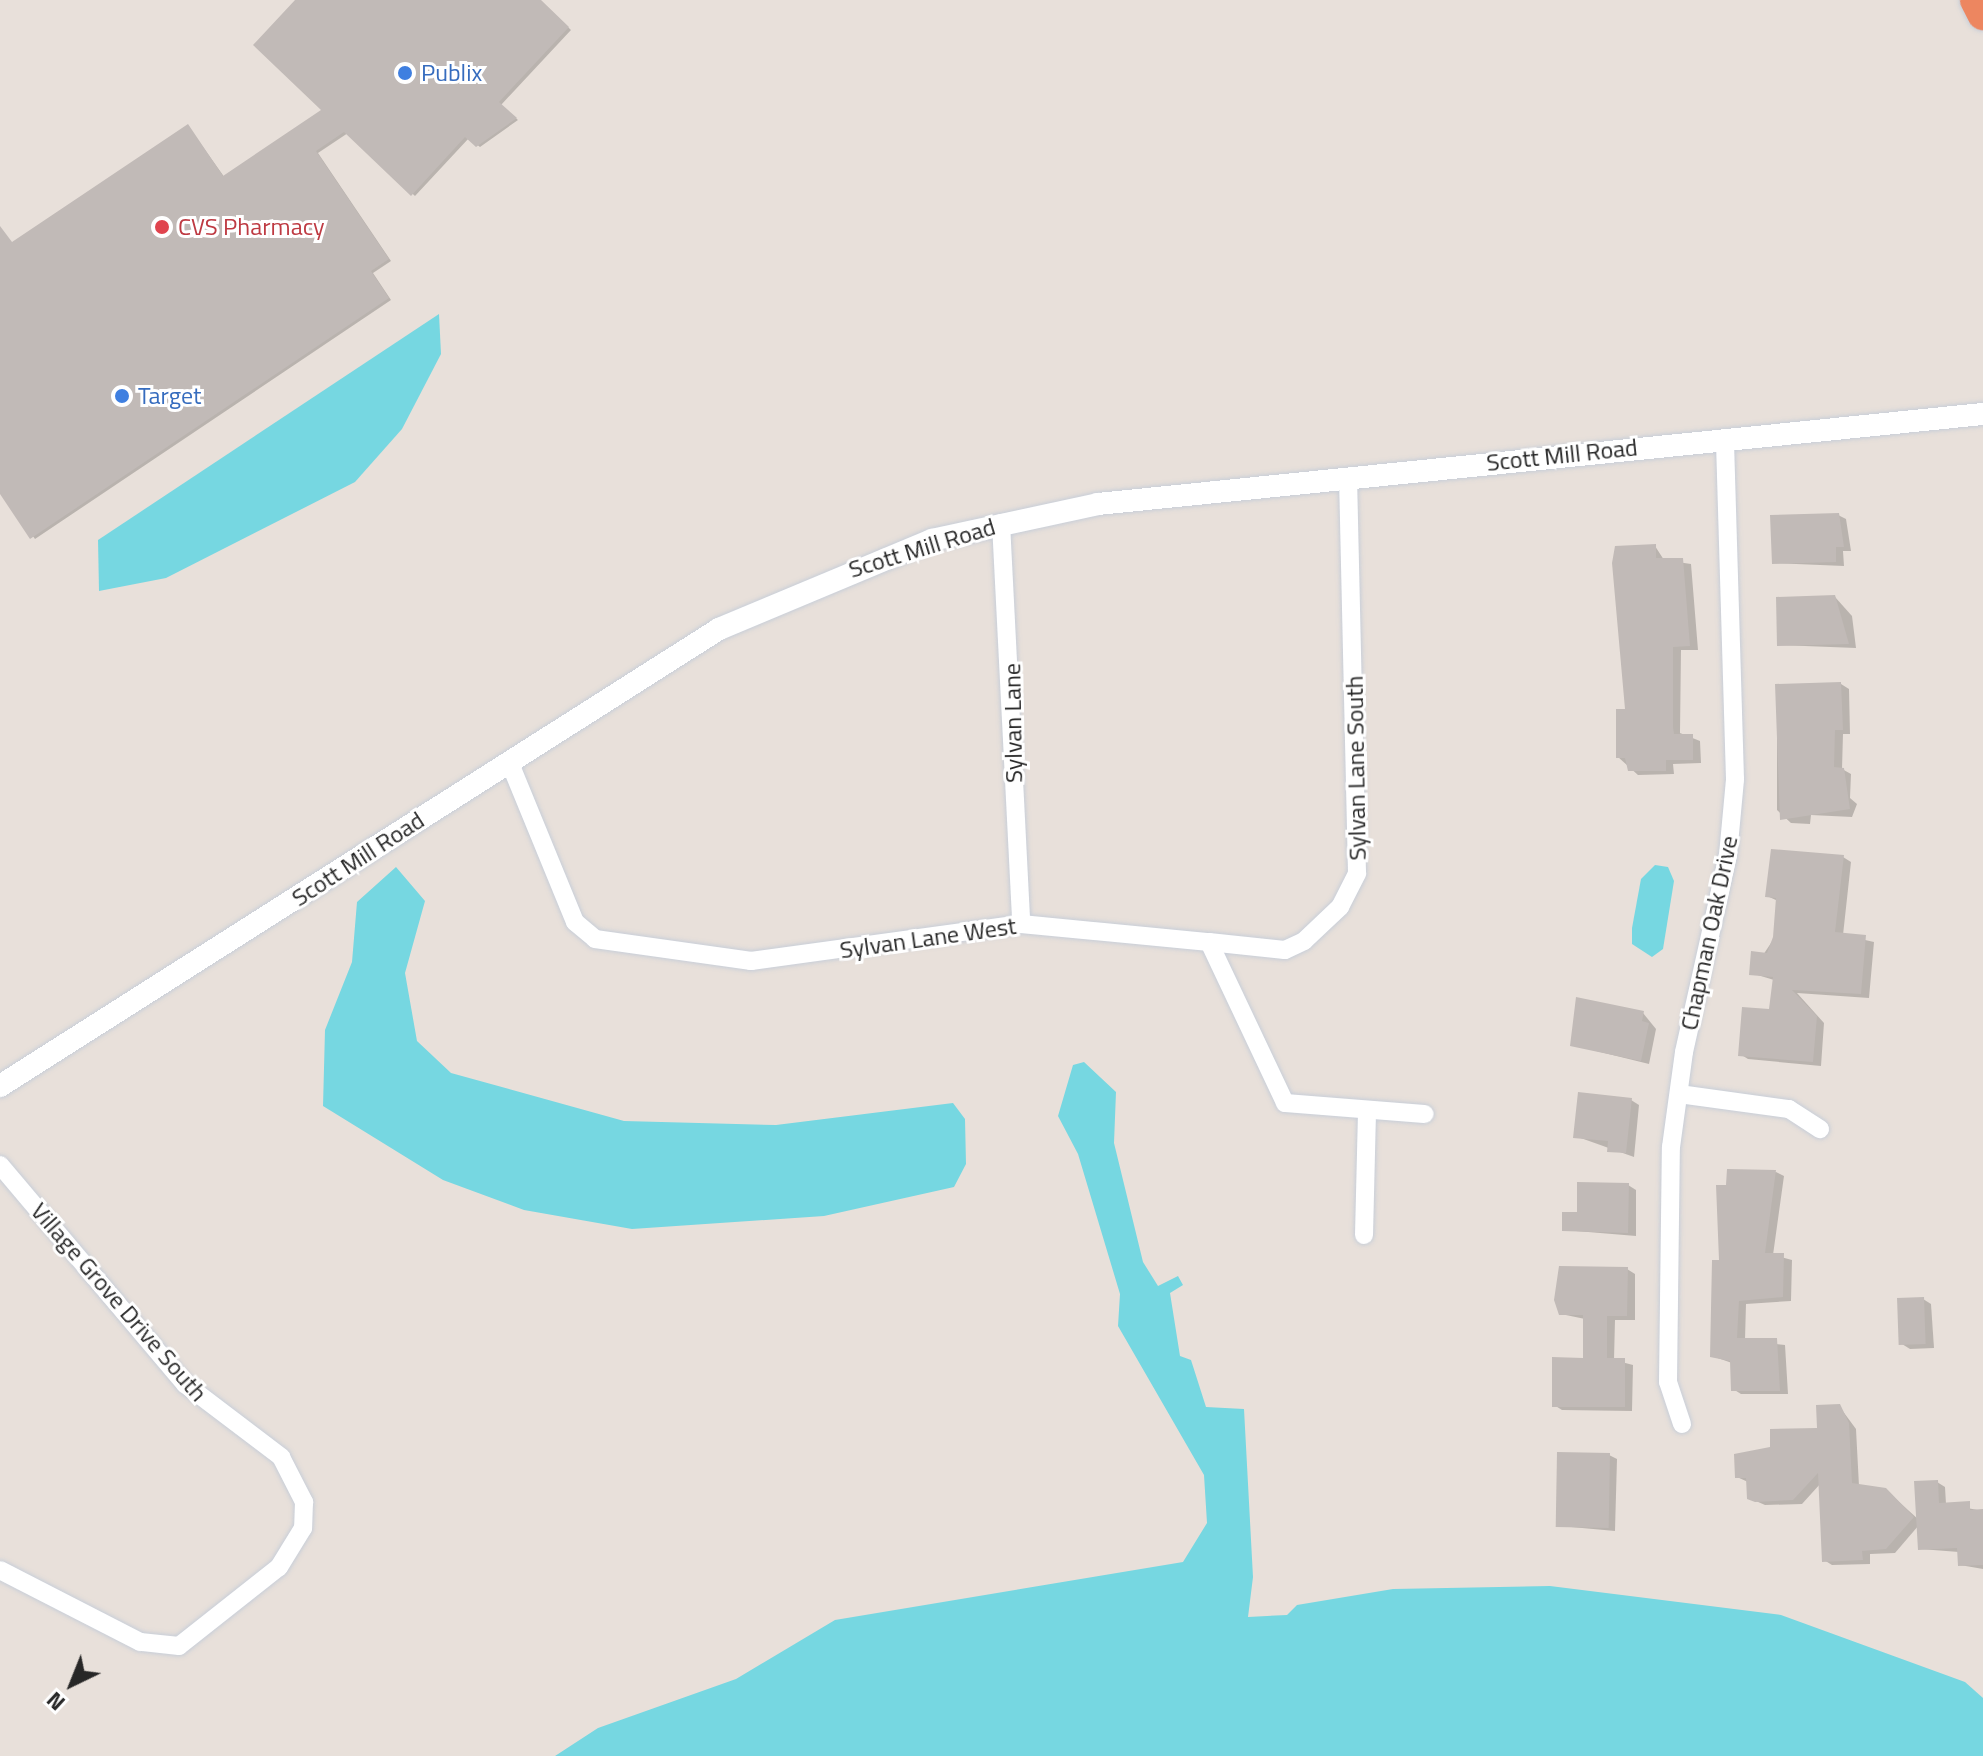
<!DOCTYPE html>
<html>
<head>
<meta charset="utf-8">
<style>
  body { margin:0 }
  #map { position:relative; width:1983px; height:1756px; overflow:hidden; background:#e8e0da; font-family:"Titillium Web",sans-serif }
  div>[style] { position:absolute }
  .water>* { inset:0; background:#76d7e1 }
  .shadow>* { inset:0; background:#0003 }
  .building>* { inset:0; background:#c1bab7; transform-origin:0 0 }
  .roads { filter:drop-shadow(0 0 2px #c8ced8) drop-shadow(0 0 2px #c8ced8) }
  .minor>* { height:18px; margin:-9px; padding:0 9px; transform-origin:9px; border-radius:9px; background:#fff }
  .tertiary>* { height:22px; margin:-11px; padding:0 11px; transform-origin:11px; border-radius:11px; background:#fff }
  .motorway>* { height:32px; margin:-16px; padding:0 16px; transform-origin:16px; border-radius:16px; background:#ed8660 }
  .dots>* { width:22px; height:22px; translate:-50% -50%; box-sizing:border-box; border:4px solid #fff; border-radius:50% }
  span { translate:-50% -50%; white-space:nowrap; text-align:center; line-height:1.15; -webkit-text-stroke:6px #fff; paint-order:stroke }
  .shop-label { font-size:24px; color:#366cbe }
  .left { translate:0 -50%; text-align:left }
  .health-label { font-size:24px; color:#be3a42 }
  .street-label { font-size:24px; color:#272727 }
  .north { position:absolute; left:32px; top:1644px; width:80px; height:80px; -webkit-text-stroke:6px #fff; paint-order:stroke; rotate:223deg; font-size:22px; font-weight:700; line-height:32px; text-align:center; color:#272727 }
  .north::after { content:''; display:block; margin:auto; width:28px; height:36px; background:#272727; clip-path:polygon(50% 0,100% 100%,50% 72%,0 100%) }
</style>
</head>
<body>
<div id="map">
  <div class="water">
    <div style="clip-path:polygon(439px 314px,441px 354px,402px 429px,355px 482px,166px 578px,99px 591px,98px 540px)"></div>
    <div style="clip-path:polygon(1655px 865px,1668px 867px,1674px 881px,1663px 949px,1652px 957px,1632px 944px,1632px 928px,1641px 879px)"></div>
    <div style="clip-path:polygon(396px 867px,425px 901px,405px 973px,417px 1041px,451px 1073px,624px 1121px,776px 1125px,953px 1103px,965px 1119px,966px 1164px,954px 1187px,824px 1216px,632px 1229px,524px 1210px,443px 1180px,323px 1106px,325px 1030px,352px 962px,357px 902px)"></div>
    <div style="clip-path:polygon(1084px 1062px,1116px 1092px,1114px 1143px,1143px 1262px,1158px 1286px,1178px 1276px,1183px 1285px,1170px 1293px,1180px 1356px,1191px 1360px,1206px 1407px,1244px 1409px,1253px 1577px,1248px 1617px,1287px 1615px,1297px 1605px,1393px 1589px,1550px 1586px,1781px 1615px,1965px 1682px,1983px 1698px,1983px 1756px,555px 1756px,598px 1728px,736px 1679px,835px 1620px,1183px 1562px,1207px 1523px,1204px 1475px,1118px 1326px,1120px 1294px,1078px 1154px,1058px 1116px,1073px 1065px)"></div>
  </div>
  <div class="shadow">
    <div style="clip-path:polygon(297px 0,540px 0,571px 30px,501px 105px,518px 120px,480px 147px,469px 138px,415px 196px,348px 133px,318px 153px,391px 261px,373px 273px,391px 300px,35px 539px,0 490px,0 251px,188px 126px,225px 178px,325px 111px)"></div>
    <div style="clip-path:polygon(1838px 515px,1846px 519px,1851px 551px,1843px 551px,1844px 566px,1774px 563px)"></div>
    <div style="clip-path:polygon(1655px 546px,1664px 560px,1691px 564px,1698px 650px,1681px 650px,1680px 733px,1700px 741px,1701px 763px,1673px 764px,1674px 774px,1638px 775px,1618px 757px)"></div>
    <div style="clip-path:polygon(1835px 597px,1852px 616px,1856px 648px,1779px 645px)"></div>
    <div style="clip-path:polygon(1841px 684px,1849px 689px,1850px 734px,1843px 734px,1842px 769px,1851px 774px,1850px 798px,1857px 804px,1852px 817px,1811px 815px,1810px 824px,1791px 823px,1777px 810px,1777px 686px)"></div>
    <div style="clip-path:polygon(1843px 857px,1851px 862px,1843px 935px,1874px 942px,1869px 998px,1797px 993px,1824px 1023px,1821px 1066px,1748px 1059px,1740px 1054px,1771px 1011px,1774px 980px,1751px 973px,1775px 937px,1778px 901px,1767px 896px)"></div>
    <div style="clip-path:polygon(1643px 1013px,1656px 1029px,1649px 1064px,1572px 1045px)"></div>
    <div style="clip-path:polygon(1631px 1100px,1639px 1105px,1634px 1157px,1575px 1136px)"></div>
    <div style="clip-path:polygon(1776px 1172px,1784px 1176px,1773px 1255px,1792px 1260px,1791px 1301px,1746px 1304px,1745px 1340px,1785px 1345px,1788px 1394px,1741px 1394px,1733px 1389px,1732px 1363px,1712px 1356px,1728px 1187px)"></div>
    <div style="clip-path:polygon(1628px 1185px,1636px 1190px,1636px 1236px,1564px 1230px)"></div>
    <div style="clip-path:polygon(1627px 1269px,1635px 1274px,1635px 1320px,1615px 1320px,1614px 1360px,1633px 1365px,1632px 1411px,1562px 1410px,1554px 1405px,1585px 1360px,1585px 1319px,1561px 1314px)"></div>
    <div style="clip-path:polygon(1923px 1299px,1931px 1304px,1934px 1348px,1910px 1349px,1902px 1344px)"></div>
    <div style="clip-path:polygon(1839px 1406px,1856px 1429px,1859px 1486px,1886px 1490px,1919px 1520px,1937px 1482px,1945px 1487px,1946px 1504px,1983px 1511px,1983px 1569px,1960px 1565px,1959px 1552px,1920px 1549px,1919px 1525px,1895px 1553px,1870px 1554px,1870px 1564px,1832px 1565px,1824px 1560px,1821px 1483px,1802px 1504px,1765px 1505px,1749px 1498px,1748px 1482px,1737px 1477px,1772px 1448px,1819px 1430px)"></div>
    <div style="clip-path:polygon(1609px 1455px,1617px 1459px,1615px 1531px,1560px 1526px)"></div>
  </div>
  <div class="building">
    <div style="clip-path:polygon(295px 0,541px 0,569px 27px,499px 102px,517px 118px,476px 147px,465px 137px,411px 196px,344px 132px,316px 151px,389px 259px,371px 271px,389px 298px,30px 539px,0 494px,0 226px,12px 242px,188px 124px,223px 176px,321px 110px,253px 45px)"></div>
    <div style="clip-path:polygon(1839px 513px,1844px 547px,1836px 547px,1836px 562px,1772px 564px,1770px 515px)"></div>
    <div style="clip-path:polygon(1656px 544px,1656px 558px,1683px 558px,1690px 646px,1673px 647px,1673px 727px,1674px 734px,1693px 734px,1693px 760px,1666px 760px,1666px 771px,1628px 771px,1625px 758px,1616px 758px,1616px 709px,1625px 709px,1612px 563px,1615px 546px)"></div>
    <div style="clip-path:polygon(1835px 595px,1849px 644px,1777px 646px,1776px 597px)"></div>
    <div style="clip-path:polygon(1841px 682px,1843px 730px,1835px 730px,1834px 767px,1844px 768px,1850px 809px,1780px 820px,1775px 684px)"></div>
    <div style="clip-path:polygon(1771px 849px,1844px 855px,1835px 932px,1866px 935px,1861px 994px,1792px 990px,1817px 1016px,1813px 1062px,1738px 1056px,1742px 1007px,1769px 1009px,1773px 977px,1749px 975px,1751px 951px,1767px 953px,1773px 937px,1776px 898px,1765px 897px)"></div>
    <div style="clip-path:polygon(1576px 997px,1644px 1011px,1642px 1021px,1649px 1023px,1641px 1061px,1570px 1046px)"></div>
    <div style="clip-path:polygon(1578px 1092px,1632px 1098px,1626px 1153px,1607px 1152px,1608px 1141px,1573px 1138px)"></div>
    <div style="clip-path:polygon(1727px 1169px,1776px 1170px,1765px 1253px,1784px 1253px,1783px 1297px,1739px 1301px,1737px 1338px,1777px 1338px,1780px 1391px,1731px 1391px,1730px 1361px,1710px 1357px,1712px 1260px,1719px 1260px,1716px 1185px,1726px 1185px)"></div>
    <div style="clip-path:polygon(1577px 1182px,1629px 1183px,1628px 1233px,1562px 1231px,1562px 1212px,1577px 1212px)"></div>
    <div style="clip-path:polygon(1559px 1266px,1628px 1267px,1627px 1316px,1607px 1316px,1607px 1358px,1625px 1358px,1625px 1407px,1552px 1407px,1552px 1357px,1583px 1358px,1583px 1315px,1559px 1315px,1554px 1300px)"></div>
    <div style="left:1924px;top:1297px;width:47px;height:27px;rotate:88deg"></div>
    <div style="clip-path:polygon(1840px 1404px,1849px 1423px,1852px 1483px,1886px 1488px,1914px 1517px,1886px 1549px,1862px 1551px,1863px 1560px,1822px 1562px,1818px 1473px,1793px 1500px,1755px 1502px,1747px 1499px,1746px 1478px,1735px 1478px,1734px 1454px,1770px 1447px,1770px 1429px,1817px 1428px,1816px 1405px)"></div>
    <div style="left:1557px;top:1452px;width:53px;height:75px;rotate:1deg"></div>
    <div style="clip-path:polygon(1938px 1480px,1939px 1503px,1970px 1501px,1970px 1510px,1983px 1509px,1983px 1565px,1958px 1566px,1957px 1548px,1918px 1550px,1914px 1481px)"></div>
  </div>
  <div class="roads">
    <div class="minor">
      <div style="left:1001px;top:523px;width:401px;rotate:87.1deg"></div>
      <div style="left:509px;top:761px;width:174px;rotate:67.7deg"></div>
      <div style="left:575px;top:922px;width:26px;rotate:40deg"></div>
      <div style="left:595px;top:939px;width:158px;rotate:8deg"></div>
      <div style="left:751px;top:961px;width:273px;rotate:-7.8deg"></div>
      <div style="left:1021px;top:924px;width:189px;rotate:5.5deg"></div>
      <div style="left:1209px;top:942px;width:178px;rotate:64.7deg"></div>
      <div style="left:1285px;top:1103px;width:140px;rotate:4.5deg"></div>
      <div style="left:1209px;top:942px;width:76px;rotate:6deg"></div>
      <div style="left:1285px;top:950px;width:21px;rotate:-25deg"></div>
      <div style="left:1304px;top:941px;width:50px;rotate:-43.4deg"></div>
      <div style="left:1340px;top:907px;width:38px;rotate:-63deg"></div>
      <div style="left:1357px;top:873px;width:396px;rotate:-91.3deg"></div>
      <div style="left:1679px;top:1094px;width:111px;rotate:7.8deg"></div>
      <div style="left:1789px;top:1109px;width:37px;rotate:33deg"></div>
      <div style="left:0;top:1165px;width:287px;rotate:49.8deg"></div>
      <div style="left:185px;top:1384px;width:121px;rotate:37.2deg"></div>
      <div style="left:281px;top:1457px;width:51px;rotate:62.9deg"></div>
      <div style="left:304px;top:1502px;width:26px;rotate:92deg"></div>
      <div style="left:303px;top:1528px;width:46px;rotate:121.6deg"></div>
      <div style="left:279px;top:1567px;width:127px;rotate:141.7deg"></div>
      <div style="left:179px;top:1646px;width:39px;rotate:-174deg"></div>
      <div style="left:140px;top:1642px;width:157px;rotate:-152.8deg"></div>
      <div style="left:1364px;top:1235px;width:125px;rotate:-88.6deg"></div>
      <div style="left:1682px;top:1424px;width:44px;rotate:-108.4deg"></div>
      <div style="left:1668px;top:1382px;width:235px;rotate:-89.3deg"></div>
      <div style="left:1671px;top:1147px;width:96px;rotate:-82.2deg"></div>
      <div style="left:1684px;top:1052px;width:202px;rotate:-77.4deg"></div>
      <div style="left:1728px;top:855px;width:76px;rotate:-84.7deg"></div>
      <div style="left:1735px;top:779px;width:340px;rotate:-91.7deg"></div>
    </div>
    <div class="tertiary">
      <div style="left:0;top:1086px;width:852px;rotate:-32.44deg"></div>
      <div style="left:719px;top:629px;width:231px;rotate:-22.7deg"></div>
      <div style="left:932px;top:540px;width:170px;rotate:-12.2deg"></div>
      <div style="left:1098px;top:504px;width:890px;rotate:-5.81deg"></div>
    </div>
    <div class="motorway">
      <div style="left:1976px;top:0;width:16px;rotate:63deg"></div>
    </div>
  </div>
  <div class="dots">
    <div style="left:405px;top:73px;background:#3f7fe0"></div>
    <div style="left:162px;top:227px;background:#e0444e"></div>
    <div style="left:122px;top:396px;background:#3f7fe0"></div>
  </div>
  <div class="shop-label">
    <span class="left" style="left:421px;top:73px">Publix</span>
    <span class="left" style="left:138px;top:396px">Target</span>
  </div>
  <div class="health-label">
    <span class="left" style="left:178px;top:227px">CVS Pharmacy</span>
  </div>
  <div class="street-label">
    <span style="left:1562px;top:455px;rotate:-6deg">Scott Mill Road</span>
    <span style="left:922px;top:548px;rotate:-17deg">Scott Mill Road</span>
    <span style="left:1013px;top:723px;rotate:-91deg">Sylvan Lane</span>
    <span style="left:1356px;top:768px;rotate:-91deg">Sylvan Lane South</span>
    <span style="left:358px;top:859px;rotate:-33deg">Scott Mill Road</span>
    <span style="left:1709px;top:933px;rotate:-78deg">Chapman Oak Drive</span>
    <span style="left:928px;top:938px;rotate:-8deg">Sylvan Lane West</span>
    <span style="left:119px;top:1302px;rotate:49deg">Village Grove Drive South</span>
  </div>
  <div class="north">N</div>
</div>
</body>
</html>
